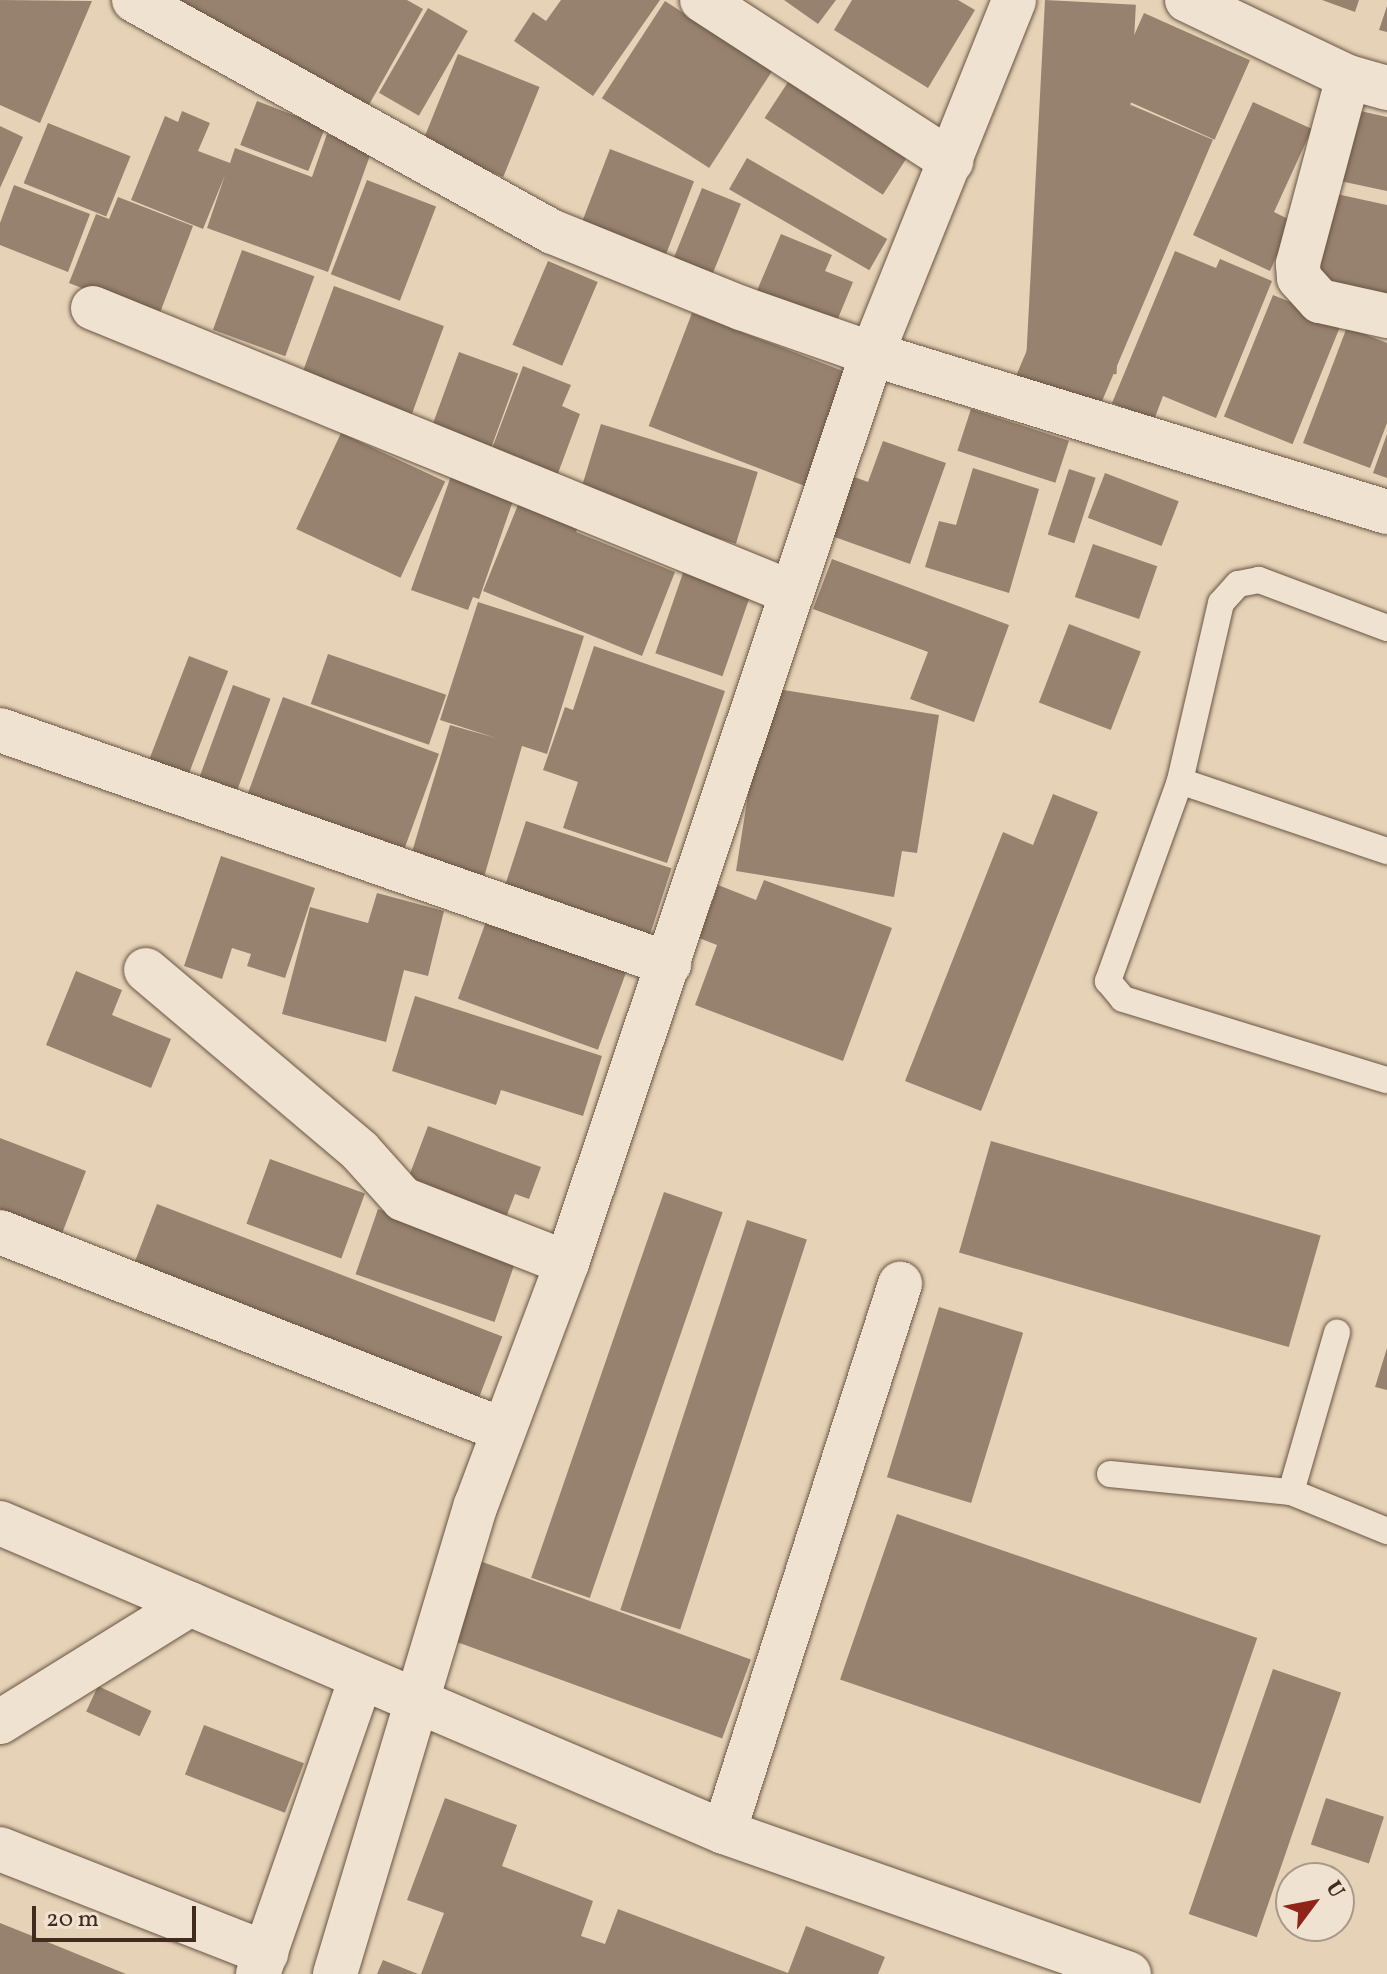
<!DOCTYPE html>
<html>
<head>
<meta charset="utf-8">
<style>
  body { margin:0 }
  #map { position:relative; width:1387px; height:1974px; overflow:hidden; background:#e6d3b7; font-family:Vollkorn,serif }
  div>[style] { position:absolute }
  .building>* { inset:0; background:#96826e; transform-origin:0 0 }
  .roads { filter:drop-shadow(0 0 2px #6a5544) drop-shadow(0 0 2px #6a5544) }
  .service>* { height:26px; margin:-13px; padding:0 13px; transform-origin:13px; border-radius:13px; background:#efe2d0 }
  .minor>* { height:44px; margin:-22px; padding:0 22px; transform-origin:22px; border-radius:22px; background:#efe2d0 }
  span { translate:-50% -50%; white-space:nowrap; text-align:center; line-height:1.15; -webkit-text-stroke:6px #efe2d0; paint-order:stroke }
  .north { position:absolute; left:1275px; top:1862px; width:80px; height:80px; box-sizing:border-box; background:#efe2d0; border:2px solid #a99989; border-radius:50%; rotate:58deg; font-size:22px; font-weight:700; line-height:32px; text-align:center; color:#402b1e }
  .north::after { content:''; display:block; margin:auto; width:28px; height:36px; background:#8f2418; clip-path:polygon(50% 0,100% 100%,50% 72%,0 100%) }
  .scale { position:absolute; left:32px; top:1906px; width:164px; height:36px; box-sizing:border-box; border:4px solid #402b1e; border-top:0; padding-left:10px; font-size:24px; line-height:28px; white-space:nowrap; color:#402b1e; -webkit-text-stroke:6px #efe2d0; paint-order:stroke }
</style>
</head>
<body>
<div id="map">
  <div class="building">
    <div style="clip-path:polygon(0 0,92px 1px,40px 123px,0 105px)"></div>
    <div style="clip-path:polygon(173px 0,407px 0,423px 9px,366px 110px)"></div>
    <div style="clip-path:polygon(561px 0,660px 0,593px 96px,514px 41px,533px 12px,546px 21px)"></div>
    <div style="clip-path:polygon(784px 0,836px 0,818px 24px)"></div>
    <div style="clip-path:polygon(852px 0,958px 0,975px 10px,928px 88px,834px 30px)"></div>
    <div style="left:1045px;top:0;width:91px;height:370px;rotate:3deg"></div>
    <div style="clip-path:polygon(1322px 0,1359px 0,1355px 12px)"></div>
    <div style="left:665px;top:1px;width:128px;height:116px;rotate:33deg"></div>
    <div style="clip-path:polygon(1387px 6px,1387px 32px,1379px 30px)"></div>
    <div style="left:428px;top:8px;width:46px;height:98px;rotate:30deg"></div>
    <div style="left:1144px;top:13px;width:116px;height:87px;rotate:24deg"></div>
    <div style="left:458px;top:54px;width:88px;height:97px;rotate:22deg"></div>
    <div style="left:788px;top:82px;width:141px;height:43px;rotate:33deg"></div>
    <div style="left:257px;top:101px;width:73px;height:47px;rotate:21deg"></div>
    <div style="clip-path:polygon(1253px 102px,1312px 129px,1274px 212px,1292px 221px,1270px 271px,1193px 235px)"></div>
    <div style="left:1131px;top:105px;width:89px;height:297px;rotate:23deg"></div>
    <div style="clip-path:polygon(1356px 110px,1387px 117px,1387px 191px,1340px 181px)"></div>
    <div style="clip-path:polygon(182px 111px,210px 123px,198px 151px,230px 163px,235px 148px,312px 177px,327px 134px,372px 150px,328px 272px,207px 228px,225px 175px,203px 229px,131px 200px,165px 116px,178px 122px)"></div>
    <div style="left:48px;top:123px;width:89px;height:65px;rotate:22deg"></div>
    <div style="clip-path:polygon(0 126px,23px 137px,0 188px)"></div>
    <div style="left:610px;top:149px;width:90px;height:88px;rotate:21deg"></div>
    <div style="left:747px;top:158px;width:162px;height:36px;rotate:30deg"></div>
    <div style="left:367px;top:180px;width:74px;height:101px;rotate:21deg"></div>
    <div style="clip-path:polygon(14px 185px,90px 214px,68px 272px,0 245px,0 223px)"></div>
    <div style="left:702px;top:188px;width:42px;height:84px;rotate:22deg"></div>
    <div style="clip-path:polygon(1332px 193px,1387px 205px,1387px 299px,1314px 283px)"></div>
    <div style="clip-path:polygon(118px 197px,193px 226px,158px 318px,69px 283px,96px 214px,109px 219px)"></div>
    <div style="clip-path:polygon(781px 234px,832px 255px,825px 271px,853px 282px,832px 333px,753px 300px)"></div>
    <div style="left:242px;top:250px;width:77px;height:85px;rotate:20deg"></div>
    <div style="clip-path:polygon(1175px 251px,1216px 268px,1220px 259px,1272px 281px,1216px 418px,1163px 396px,1154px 420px,1112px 403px)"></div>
    <div style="left:548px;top:261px;width:54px;height:91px;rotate:23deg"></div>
    <div style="left:334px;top:286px;width:117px;height:95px;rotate:20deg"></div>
    <div style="left:1273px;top:295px;width:74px;height:131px;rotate:22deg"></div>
    <div style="left:692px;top:313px;width:170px;height:121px;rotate:21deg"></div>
    <div style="clip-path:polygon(1347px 327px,1387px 343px,1387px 423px,1370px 468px,1303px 443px)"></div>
    <div style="left:459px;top:352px;width:63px;height:83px;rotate:20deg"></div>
    <div style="clip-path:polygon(523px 366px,571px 385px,562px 406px,580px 414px,557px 476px,491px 451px)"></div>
    <div style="left:971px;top:409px;width:103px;height:44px;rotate:18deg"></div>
    <div style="left:601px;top:424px;width:164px;height:75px;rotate:17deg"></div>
    <div style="left:341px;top:433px;width:115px;height:106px;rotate:25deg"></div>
    <div style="clip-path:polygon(1387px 434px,1387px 478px,1373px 473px)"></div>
    <div style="clip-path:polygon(883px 441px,946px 463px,910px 564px,829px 535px,849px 475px,868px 482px)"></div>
    <div style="clip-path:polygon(973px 468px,1039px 489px,1009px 593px,925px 567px,939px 521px,956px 525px)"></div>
    <div style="left:1069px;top:469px;width:28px;height:69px;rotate:18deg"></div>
    <div style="left:1105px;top:473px;width:79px;height:48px;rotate:21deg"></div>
    <div style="clip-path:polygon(451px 476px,514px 498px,479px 599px,473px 597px,468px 610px,411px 590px)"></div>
    <div style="clip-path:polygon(520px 500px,579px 525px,576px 532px,675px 572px,642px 656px,483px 591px)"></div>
    <div style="left:1093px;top:544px;width:68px;height:56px;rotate:19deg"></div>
    <div style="clip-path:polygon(832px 559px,1009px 625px,974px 722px,910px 699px,928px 652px,813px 609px)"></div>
    <div style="left:684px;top:570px;width:71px;height:88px;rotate:19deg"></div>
    <div style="clip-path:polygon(478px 602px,584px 636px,547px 754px,522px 746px,482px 884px,409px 862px,450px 725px,496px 738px,440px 720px)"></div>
    <div style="left:1069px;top:624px;width:77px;height:84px;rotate:21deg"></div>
    <div style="clip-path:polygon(594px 646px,725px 691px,667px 863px,563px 828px,578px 782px,543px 770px,565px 707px,573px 710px)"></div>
    <div style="left:328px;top:654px;width:125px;height:53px;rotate:19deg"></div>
    <div style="left:189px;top:656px;width:42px;height:115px;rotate:21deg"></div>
    <div style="left:233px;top:685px;width:40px;height:101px;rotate:20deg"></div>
    <div style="clip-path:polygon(765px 687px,939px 715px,917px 853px,902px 851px,894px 897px,736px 871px)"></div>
    <div style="left:283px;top:697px;width:166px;height:112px;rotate:20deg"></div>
    <div style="clip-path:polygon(1053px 794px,1098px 812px,981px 1111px,905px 1081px,1003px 832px,1033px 845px)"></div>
    <div style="left:526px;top:821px;width:153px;height:76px;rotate:18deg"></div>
    <div style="clip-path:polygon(221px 856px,315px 888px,285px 978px,247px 966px,251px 954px,232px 948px,222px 979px,184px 966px)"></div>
    <div style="clip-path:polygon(764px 880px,892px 928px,843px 1061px,695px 1005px,717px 945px,699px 938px,718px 885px,756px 900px)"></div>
    <div style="clip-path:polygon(377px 893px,444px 911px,428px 976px,404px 970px,386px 1042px,282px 1014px,310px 907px,368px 923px)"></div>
    <div style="left:488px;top:916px;width:149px;height:88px;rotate:20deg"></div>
    <div style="clip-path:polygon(76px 971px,122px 990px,112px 1015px,171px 1039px,151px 1088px,46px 1045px)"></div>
    <div style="clip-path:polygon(415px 996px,602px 1056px,583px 1116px,501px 1090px,496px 1105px,392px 1071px)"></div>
    <div style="clip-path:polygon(428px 1126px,541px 1167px,529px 1199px,515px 1194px,502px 1228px,403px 1192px)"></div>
    <div style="clip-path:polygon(0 1138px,86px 1171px,58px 1244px,0 1221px)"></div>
    <div style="left:991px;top:1141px;width:343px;height:116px;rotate:16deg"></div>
    <div style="left:270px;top:1159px;width:101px;height:69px;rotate:20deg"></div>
    <div style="left:664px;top:1192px;width:62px;height:408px;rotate:19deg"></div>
    <div style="left:157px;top:1204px;width:370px;height:74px;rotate:21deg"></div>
    <div style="left:378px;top:1209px;width:147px;height:69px;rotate:19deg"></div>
    <div style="left:747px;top:1220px;width:63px;height:410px;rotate:18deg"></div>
    <div style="left:939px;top:1307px;width:88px;height:178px;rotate:17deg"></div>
    <div style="clip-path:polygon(1387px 1348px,1387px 1390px,1375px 1387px)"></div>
    <div style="left:897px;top:1514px;width:381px;height:175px;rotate:19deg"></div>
    <div style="left:469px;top:1557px;width:300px;height:84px;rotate:20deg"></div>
    <div style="left:1273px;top:1669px;width:72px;height:259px;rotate:19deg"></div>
    <div style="left:98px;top:1686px;width:59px;height:28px;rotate:25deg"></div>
    <div style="left:204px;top:1725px;width:107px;height:53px;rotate:21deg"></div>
    <div style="clip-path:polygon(445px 1798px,517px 1825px,502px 1866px,593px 1901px,581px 1936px,605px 1944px,618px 1909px,788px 1973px,806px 1926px,885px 1957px,878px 1974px,421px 1974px,444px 1913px,407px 1900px)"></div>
    <div style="left:1326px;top:1798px;width:61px;height:49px;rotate:18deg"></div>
    <div style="clip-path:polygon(0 1923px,55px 1945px,126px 1974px,0 1974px)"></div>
    <div style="clip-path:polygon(383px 1960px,418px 1974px,377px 1974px)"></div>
  </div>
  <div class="roads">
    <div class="service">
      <div style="left:1387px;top:628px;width:137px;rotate:-159.4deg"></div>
      <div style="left:1259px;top:580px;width:21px;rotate:169deg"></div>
      <div style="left:1238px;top:584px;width:25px;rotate:132deg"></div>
      <div style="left:1221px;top:603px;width:183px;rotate:103deg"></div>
      <div style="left:1180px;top:781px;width:213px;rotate:109.8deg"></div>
      <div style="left:1108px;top:981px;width:23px;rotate:50deg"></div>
      <div style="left:1123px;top:999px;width:276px;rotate:17.1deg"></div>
      <div style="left:1180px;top:781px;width:219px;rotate:18.7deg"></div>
      <div style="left:1110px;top:1474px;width:182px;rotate:5.7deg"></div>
      <div style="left:1291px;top:1492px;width:104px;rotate:22.1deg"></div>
      <div style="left:1291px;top:1492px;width:166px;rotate:-73.9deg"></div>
    </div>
    <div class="minor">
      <div style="left:134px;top:0;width:479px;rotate:29deg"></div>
      <div style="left:553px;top:232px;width:203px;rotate:22deg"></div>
      <div style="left:741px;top:308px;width:139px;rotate:19.3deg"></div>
      <div style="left:872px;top:354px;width:539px;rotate:17.06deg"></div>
      <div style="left:702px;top:0;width:297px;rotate:32.9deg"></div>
      <div style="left:1187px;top:0;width:178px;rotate:25.6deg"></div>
      <div style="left:1348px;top:77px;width:41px;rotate:15.8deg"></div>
      <div style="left:1348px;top:77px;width:194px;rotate:105deg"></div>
      <div style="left:1298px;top:264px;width:14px;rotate:86deg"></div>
      <div style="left:1299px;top:278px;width:31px;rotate:48deg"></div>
      <div style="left:1320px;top:301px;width:69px;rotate:12.6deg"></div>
      <div style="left:93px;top:308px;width:753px;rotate:22.17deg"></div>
      <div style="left:0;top:730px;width:709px;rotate:19.28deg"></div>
      <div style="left:146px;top:970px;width:280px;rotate:40.2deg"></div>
      <div style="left:360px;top:1151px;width:64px;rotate:48.1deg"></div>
      <div style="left:403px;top:1199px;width:176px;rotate:21.3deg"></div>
      <div style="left:0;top:1232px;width:541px;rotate:21.49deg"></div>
      <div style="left:0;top:1523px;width:787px;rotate:23.11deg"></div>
      <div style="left:724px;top:1832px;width:429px;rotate:19.3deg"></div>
      <div style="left:0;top:1722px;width:224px;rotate:-31.8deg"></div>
      <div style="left:724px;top:1832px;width:576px;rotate:-72.19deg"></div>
      <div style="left:0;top:1849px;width:286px;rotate:21.4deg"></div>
      <div style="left:258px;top:1974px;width:313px;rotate:-70.8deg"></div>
      <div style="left:335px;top:1974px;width:490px;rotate:-73.3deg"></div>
      <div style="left:476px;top:1505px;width:259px;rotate:-69.4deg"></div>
      <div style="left:567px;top:1263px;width:959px;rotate:-71.45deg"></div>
      <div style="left:872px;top:354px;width:381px;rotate:-68.1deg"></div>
    </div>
  </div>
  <div class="north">U</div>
  <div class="scale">20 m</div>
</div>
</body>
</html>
